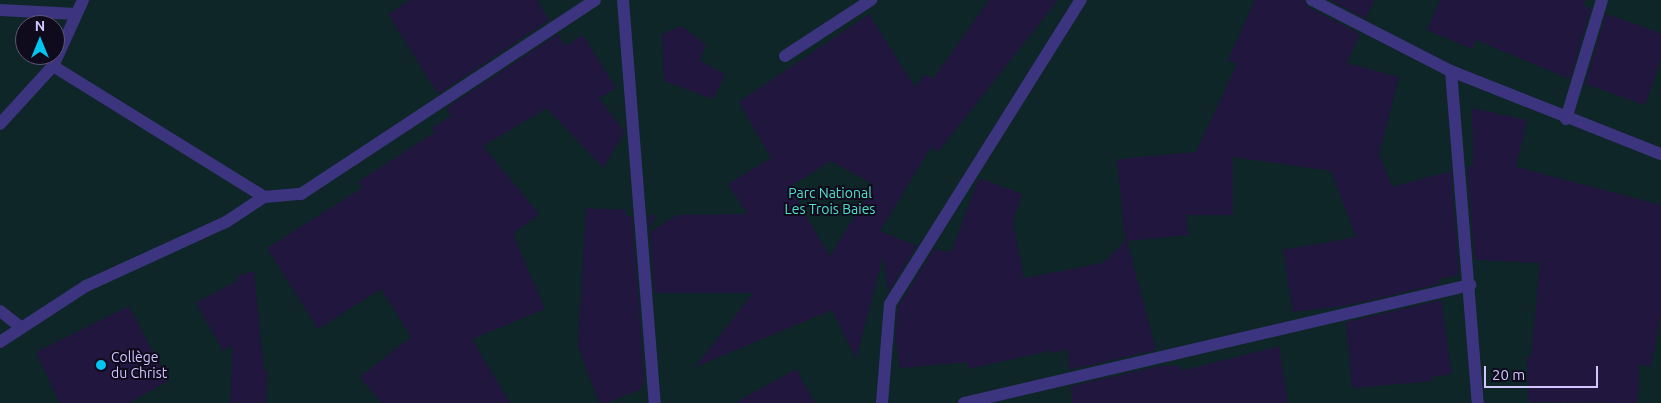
<!DOCTYPE html>
<html>
<head>
<meta charset="utf-8">
<style>
  body { margin:0 }
  #map { position:relative; width:1661px; height:403px; overflow:hidden; background:#0f0b1d; font-family:Ubuntu,sans-serif }
  div>[style] { position:absolute }
  .green>* { inset:0; background:#0e2627 }
  .building>* { inset:0; background:#21163e }
  .lane>* { height:12px; margin:-6px; padding:0 6px; transform-origin:6px; border-radius:6px; background:#3c347e }
  .street>* { height:12px; margin:-6px; padding:0 6px; transform-origin:6px; border-radius:6px; background:#3c347e }
  .dots>* { width:14px; height:14px; translate:-50% -50%; box-sizing:border-box; border:2px solid #0f0b1d; border-radius:50% }
  span { translate:-50% -50%; white-space:nowrap; text-align:center; line-height:1.15; -webkit-text-stroke:4px #0f0b1d; paint-order:stroke }
  .park-label { font-size:14px; color:#50e2c9 }
  .poi-label { font-size:14px; color:#d1c6ff }
  .left { translate:0 -50%; text-align:left }
  .north { position:absolute; left:15px; top:15px; width:50px; height:50px; box-sizing:border-box; background:#0f0b1d; border:1px solid #5d5677; border-radius:50%; rotate:0deg; font-size:14px; font-weight:700; line-height:20px; text-align:center; color:#d1c6ff }
  .north::after { content:''; display:block; margin:auto; width:18px; height:22px; background:#00c6f1; clip-path:polygon(50% 0,100% 100%,50% 72%,0 100%) }
  .scale { position:absolute; left:1484px; top:366px; width:114px; height:22px; box-sizing:border-box; border:2px solid #d1c6ff; border-top:0; padding-left:6px; font-size:15px; line-height:18px; white-space:nowrap; color:#d1c6ff; -webkit-text-stroke:4px #0f0b1d; paint-order:stroke }
</style>
</head>
<body>
<div id="map">
  <div class="green">
    <div style="clip-path:polygon(evenodd,0 0,1661px 0,1661px 403px,0 403px,0 0,25px 25px,55px 25px,55px 55px,25px 55px,25px 25px)"></div>
  </div>
  <div class="building">
    <div style="clip-path:polygon(410px 0,537px 0,549px 20px,438px 94px,388px 14px)"></div>
    <div style="clip-path:polygon(evenodd,989px 0,1058px 0,938px 152px,931px 147px,880px 231px,917px 246px,888px 292px,883px 256px,856px 359px,832px 310px,695px 367px,753px 293px,654px 293px,650px 232px,677px 215px,747px 214px,728px 184px,771px 158px,739px 102px,869px 14px,915px 87px,926px 74px,933px 79px,989px 0,831px 161px,874px 185px,830px 256px,789px 187px,831px 161px)"></div>
    <div style="clip-path:polygon(1255px 0,1304px 0,1308px 7px,1360px 34px,1347px 63px,1399px 77px,1379px 154px,1392px 187px,1451px 171px,1459px 275px,1439px 279px,1439px 284px,1345px 306px,1293px 312px,1283px 250px,1356px 237px,1331px 171px,1233px 157px,1233px 215px,1186px 215px,1189px 235px,1127px 241px,1156px 350px,1069px 370px,1068px 350px,1052px 353px,1052px 350px,969px 369px,967px 362px,900px 368px,895px 339px,898px 307px,934px 249px,951px 252px,979px 178px,1022px 194px,1013px 222px,1024px 278px,1103px 263px,1125px 241px,1117px 159px,1196px 152px,1237px 64px,1228px 60px)"></div>
    <div style="clip-path:polygon(1330px 0,1374px 0,1366px 19px)"></div>
    <div style="clip-path:polygon(1440px 0,1585px 0,1583px 6px,1591px 8px,1570px 79px,1476px 40px,1472px 49px,1427px 30px)"></div>
    <div style="clip-path:polygon(1606px 14px,1661px 33px,1661px 59px,1645px 105px,1585px 84px)"></div>
    <div style="clip-path:polygon(682px 26px,706px 45px,700px 60px,725px 74px,713px 99px,664px 81px,662px 34px)"></div>
    <div style="clip-path:polygon(558px 34px,565px 46px,583px 35px,616px 88px,599px 98px,625px 132px,603px 168px,547px 108px,483px 146px,539px 214px,513px 234px,545px 309px,472px 339px,510px 403px,381px 403px,360px 377px,411px 337px,381px 289px,318px 329px,267px 248px,362px 188px,358px 182px,435px 132px,432px 128px,451px 116px,446px 108px)"></div>
    <div style="clip-path:polygon(1472px 108px,1527px 120px,1516px 167px,1661px 205px,1661px 316px,1651px 367px,1639px 364px,1638px 403px,1528px 402px,1527px 357px,1531px 357px,1540px 263px,1475px 260px,1467px 167px,1473px 165px)"></div>
    <div style="clip-path:polygon(586px 208px,626px 210px,626px 216px,632px 216px,644px 377px,642px 389px,607px 403px,599px 403px,578px 346px)"></div>
    <div style="clip-path:polygon(648px 215px,656px 215px,649px 230px)"></div>
    <div style="clip-path:polygon(254px 271px,264px 371px,268px 371px,266px 403px,230px 403px,233px 345px,223px 351px,196px 303px,237px 281px,237px 276px)"></div>
    <div style="clip-path:polygon(1441px 300px,1452px 374px,1432px 377px,1433px 381px,1352px 388px,1346px 322px)"></div>
    <div style="clip-path:polygon(129px 306px,168px 381px,129px 403px,59px 403px,36px 352px)"></div>
    <div style="clip-path:polygon(1279px 346px,1288px 403px,1072px 403px,1071px 386px,1160px 366px,1180px 366px,1181px 371px)"></div>
    <div style="clip-path:polygon(796px 369px,815px 403px,735px 403px)"></div>
  </div>
  <div class="lane">
    <div style="left:0;top:10px;width:76px;rotate:3deg"></div>
  </div>
  <div class="street">
    <div style="left:83px;top:0;width:72px;rotate:114.4deg"></div>
    <div style="left:53px;top:66px;width:248px;rotate:31.8deg"></div>
    <div style="left:623px;top:0;width:404px;rotate:85.5deg"></div>
    <div style="left:1312px;top:0;width:156px;rotate:27.1deg"></div>
    <div style="left:1451px;top:71px;width:226px;rotate:21.6deg"></div>
    <div style="left:785px;top:56px;width:103px;rotate:-33.1deg"></div>
    <div style="left:1451px;top:71px;width:333px;rotate:85.4deg"></div>
    <div style="left:1566px;top:119px;width:124px;rotate:-73.2deg"></div>
    <div style="left:0;top:124px;width:79px;rotate:-47.6deg"></div>
    <div style="left:0;top:311px;width:24px;rotate:38deg"></div>
    <div style="left:0;top:342px;width:103px;rotate:-33.1deg"></div>
    <div style="left:86px;top:286px;width:154px;rotate:-24.6deg"></div>
    <div style="left:226px;top:222px;width:45px;rotate:-33.3deg"></div>
    <div style="left:264px;top:197px;width:37px;rotate:-5deg"></div>
    <div style="left:301px;top:194px;width:352px;rotate:-33.4deg"></div>
    <div style="left:882px;top:403px;width:99px;rotate:-85.4deg"></div>
    <div style="left:890px;top:304px;width:359px;rotate:-57.9deg"></div>
    <div style="left:964px;top:403px;width:520px;rotate:-13.13deg"></div>
  </div>
  <div class="dots">
    <div style="left:101px;top:365px;background:#00c6f1"></div>
  </div>
  <div class="park-label">
    <span style="left:830px;top:201px">Parc National<br>Les Trois Baies</span>
  </div>
  <div class="poi-label">
    <span class="left" style="left:111px;top:365px">Collège<br>du Christ</span>
  </div>
  <div class="north">N</div>
  <div class="scale">20 m</div>
</div>
</body>
</html>
